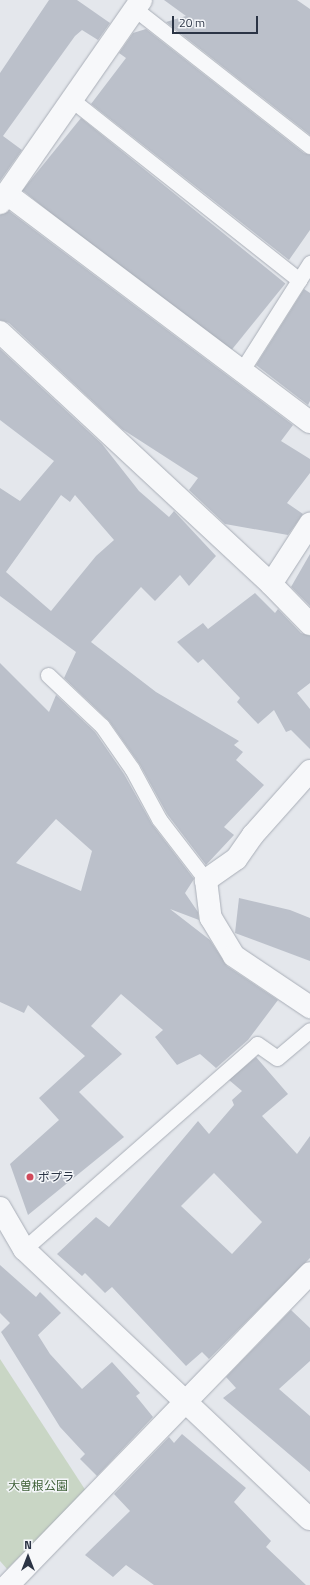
<!DOCTYPE html>
<html>
<head>
<meta charset="utf-8">
<style>
  body { margin:0 }
  #map { position:relative; width:310px; height:1585px; overflow:hidden; background:#e4e7ec; font-family:"Titillium Web","Noto Sans JP",sans-serif }
  div>[style] { position:absolute }
  .green>* { inset:0; background:#c9d6c5 }
  .building>* { inset:0; background:#bbc0ca; transform-origin:0 0 }
  .roads { filter:drop-shadow(0 0 1px #a9aeb7) drop-shadow(0 0 1px #a9aeb7) }
  .lane>* { height:15px; margin:-7.5px; padding:0 7.5px; transform-origin:7.5px; border-radius:7.5px; background:#f7f8fa }
  .street>* { height:22px; margin:-11px; padding:0 11px; transform-origin:11px; border-radius:11px; background:#f7f8fa }
  .dots>* { width:11px; height:11px; translate:-50% -50%; box-sizing:border-box; border:2px solid #f4f6f9; border-radius:50% }
  span { translate:-50% -50%; white-space:nowrap; text-align:center; line-height:1.15; -webkit-text-stroke:3px #f4f6f9; paint-order:stroke }
  .poi-label { font-size:12px; color:#2b3445 }
  .left { translate:0 -50%; text-align:left }
  .park-label { font-size:12px; color:#3f6138 }
  .north { position:absolute; left:8px; top:1537px; width:40px; height:40px; -webkit-text-stroke:3px #f4f6f9; paint-order:stroke; rotate:0deg; font-size:11px; font-weight:700; line-height:16px; text-align:center; color:#2b3445 }
  .north::after { content:''; display:block; margin:auto; width:14px; height:18px; background:#2b3445; clip-path:polygon(50% 0,100% 100%,50% 72%,0 100%) }
  .scale { position:absolute; left:172px; top:16px; width:86px; height:18px; box-sizing:border-box; border:2px solid #2b3445; border-top:0; padding-left:5px; font-size:12px; line-height:14px; white-space:nowrap; color:#2b3445; -webkit-text-stroke:3px #f4f6f9; paint-order:stroke }
</style>
</head>
<body>
<div id="map">
  <div class="green">
    <div style="clip-path:polygon(0 1359px,86px 1491px,7px 1569px,0 1561px)"></div>
  </div>
  <div class="building">
    <div style="clip-path:polygon(49px 0,77px 0,110px 23px,98px 40px,82px 30px,75px 36px,3px 136px,22px 150px,0 181px,0 73px)"></div>
    <div style="clip-path:polygon(164px 0,297px 0,310px 9px,310px 135px,166px 22px,186px 16px)"></div>
    <div style="clip-path:polygon(146px 29px,304px 153px,310px 155px,310px 230px,289px 260px,91px 104px,126px 58px,119px 53px,133px 33px)"></div>
    <div style="left:81px;top:118px;width:263px;height:93px;rotate:39deg"></div>
    <div style="clip-path:polygon(9px 211px,293px 425px,281px 441px,310px 459px,310px 473px,287px 503px,303px 514px,288px 535px,225px 524px,189px 490px,198px 478px,122px 429px,9px 323px,0 320px,0 215px)"></div>
    <div style="clip-path:polygon(304px 289px,310px 293px,310px 401px,308px 405px,256px 365px)"></div>
    <div style="clip-path:polygon(evenodd,0 349px,102px 444px,139px 491px,169px 517px,174px 511px,216px 556px,189px 586px,180px 575px,155px 601px,141px 587px,91px 642px,156px 692px,239px 741px,234px 745px,243px 752px,236px 760px,264px 785px,224px 827px,234px 835px,206px 865px,167px 814px,140px 765px,109px 721px,64px 678px,76px 652px,0 596px,0 488px,20px 501px,54px 461px,0 420px,0 349px,61px 495px,70px 502px,75px 495px,114px 540px,96px 556px,51px 611px,6px 572px,61px 495px)"></div>
    <div style="clip-path:polygon(310px 554px,310px 606px,291px 587px)"></div>
    <div style="clip-path:polygon(255px 593px,275px 613px,278px 609px,301px 633px,310px 636px,310px 683px,297px 693px,310px 709px,310px 749px,291px 730px,286px 732px,274px 710px,258px 724px,237px 702px,240px 698px,203px 659px,198px 663px,177px 642px,203px 623px,208px 629px)"></div>
    <div style="clip-path:polygon(evenodd,0 663px,49px 712px,56px 695px,95px 732px,124px 774px,152px 824px,194px 879px,185px 893px,198px 912px,199px 920px,170px 909px,210px 940px,227px 966px,278px 1000px,248px 1040px,216px 1068px,200px 1054px,177px 1065px,155px 1037px,163px 1030px,121px 994px,91px 1026px,122px 1054px,79px 1092px,124px 1137px,28px 1215px,10px 1164px,59px 1120px,39px 1098px,85px 1056px,28px 1005px,24px 1013px,0 1002px,0 663px,56px 819px,92px 851px,81px 891px,16px 863px,56px 819px)"></div>
    <div style="clip-path:polygon(239px 898px,290px 910px,310px 918px,310px 961px,235px 933px)"></div>
    <div style="clip-path:polygon(evenodd,256px 1057px,288px 1094px,262px 1116px,297px 1154px,310px 1136px,310px 1258px,209px 1359px,202px 1352px,186px 1366px,112px 1287px,105px 1293px,85px 1273px,82px 1276px,57px 1254px,96px 1217px,109px 1227px,198px 1121px,209px 1134px,234px 1105px,232px 1100px,242px 1091px,229px 1080px,256px 1057px,214px 1173px,262px 1222px,232px 1254px,181px 1206px,214px 1173px)"></div>
    <div style="clip-path:polygon(0 1265px,36px 1297px,40px 1292px,61px 1313px,38px 1335px,50px 1354px,82px 1389px,112px 1362px,140px 1393px,136px 1396px,153px 1417px,97px 1476px,80px 1459px,85px 1454px,60px 1427px,1px 1332px,10px 1323px,0 1313px)"></div>
    <div style="clip-path:polygon(291px 1310px,310px 1328px,310px 1361px,279px 1389px,310px 1416px,310px 1472px,223px 1398px,236px 1388px,226px 1377px)"></div>
    <div style="clip-path:polygon(182px 1434px,246px 1488px,234px 1502px,271px 1541px,266px 1547px,306px 1585px,154px 1585px,126px 1565px,113px 1577px,85px 1555px,130px 1511px,114px 1494px,169px 1437px,174px 1443px)"></div>
  </div>
  <div class="roads">
    <div class="lane">
      <div style="left:135px;top:9px;width:222px;rotate:38.1deg"></div>
      <div style="left:72px;top:100px;width:290px;rotate:38.4deg"></div>
      <div style="left:242px;top:370px;width:127px;rotate:-57.6deg"></div>
      <div style="left:48px;top:675px;width:74px;rotate:43.4deg"></div>
      <div style="left:102px;top:726px;width:52px;rotate:55.1deg"></div>
      <div style="left:132px;top:769px;width:57px;rotate:61.6deg"></div>
      <div style="left:159px;top:819px;width:77px;rotate:52.4deg"></div>
      <div style="left:24px;top:1249px;width:310px;rotate:-41.3deg"></div>
      <div style="left:257px;top:1044px;width:24px;rotate:35deg"></div>
      <div style="left:277px;top:1058px;width:43px;rotate:-40.3deg"></div>
    </div>
    <div class="street">
      <div style="left:7px;top:194px;width:379px;rotate:37deg"></div>
      <div style="left:0;top:203px;width:247px;rotate:-55.2deg"></div>
      <div style="left:0;top:332px;width:370px;rotate:42.9deg"></div>
      <div style="left:271px;top:584px;width:56px;rotate:45.7deg"></div>
      <div style="left:271px;top:584px;width:72px;rotate:-57deg"></div>
      <div style="left:310px;top:771px;width:86px;rotate:131.7deg"></div>
      <div style="left:253px;top:835px;width:29px;rotate:125deg"></div>
      <div style="left:236px;top:859px;width:37px;rotate:145deg"></div>
      <div style="left:206px;top:880px;width:38px;rotate:83deg"></div>
      <div style="left:211px;top:918px;width:44px;rotate:58.8deg"></div>
      <div style="left:234px;top:956px;width:92px;rotate:33.9deg"></div>
      <div style="left:0;top:1208px;width:48px;rotate:59.7deg"></div>
      <div style="left:24px;top:1249px;width:393px;rotate:43.4deg"></div>
      <div style="left:8px;top:1585px;width:434px;rotate:-45.9deg"></div>
    </div>
  </div>
  <div class="dots">
    <div style="left:30px;top:1177px;background:#d1495b"></div>
  </div>
  <div class="poi-label">
    <span class="left" style="left:38px;top:1177px">ポプラ</span>
  </div>
  <div class="park-label">
    <span style="left:38px;top:1486px">大曽根公園</span>
  </div>
  <div class="north">N</div>
  <div class="scale">20 m</div>
</div>
</body>
</html>
